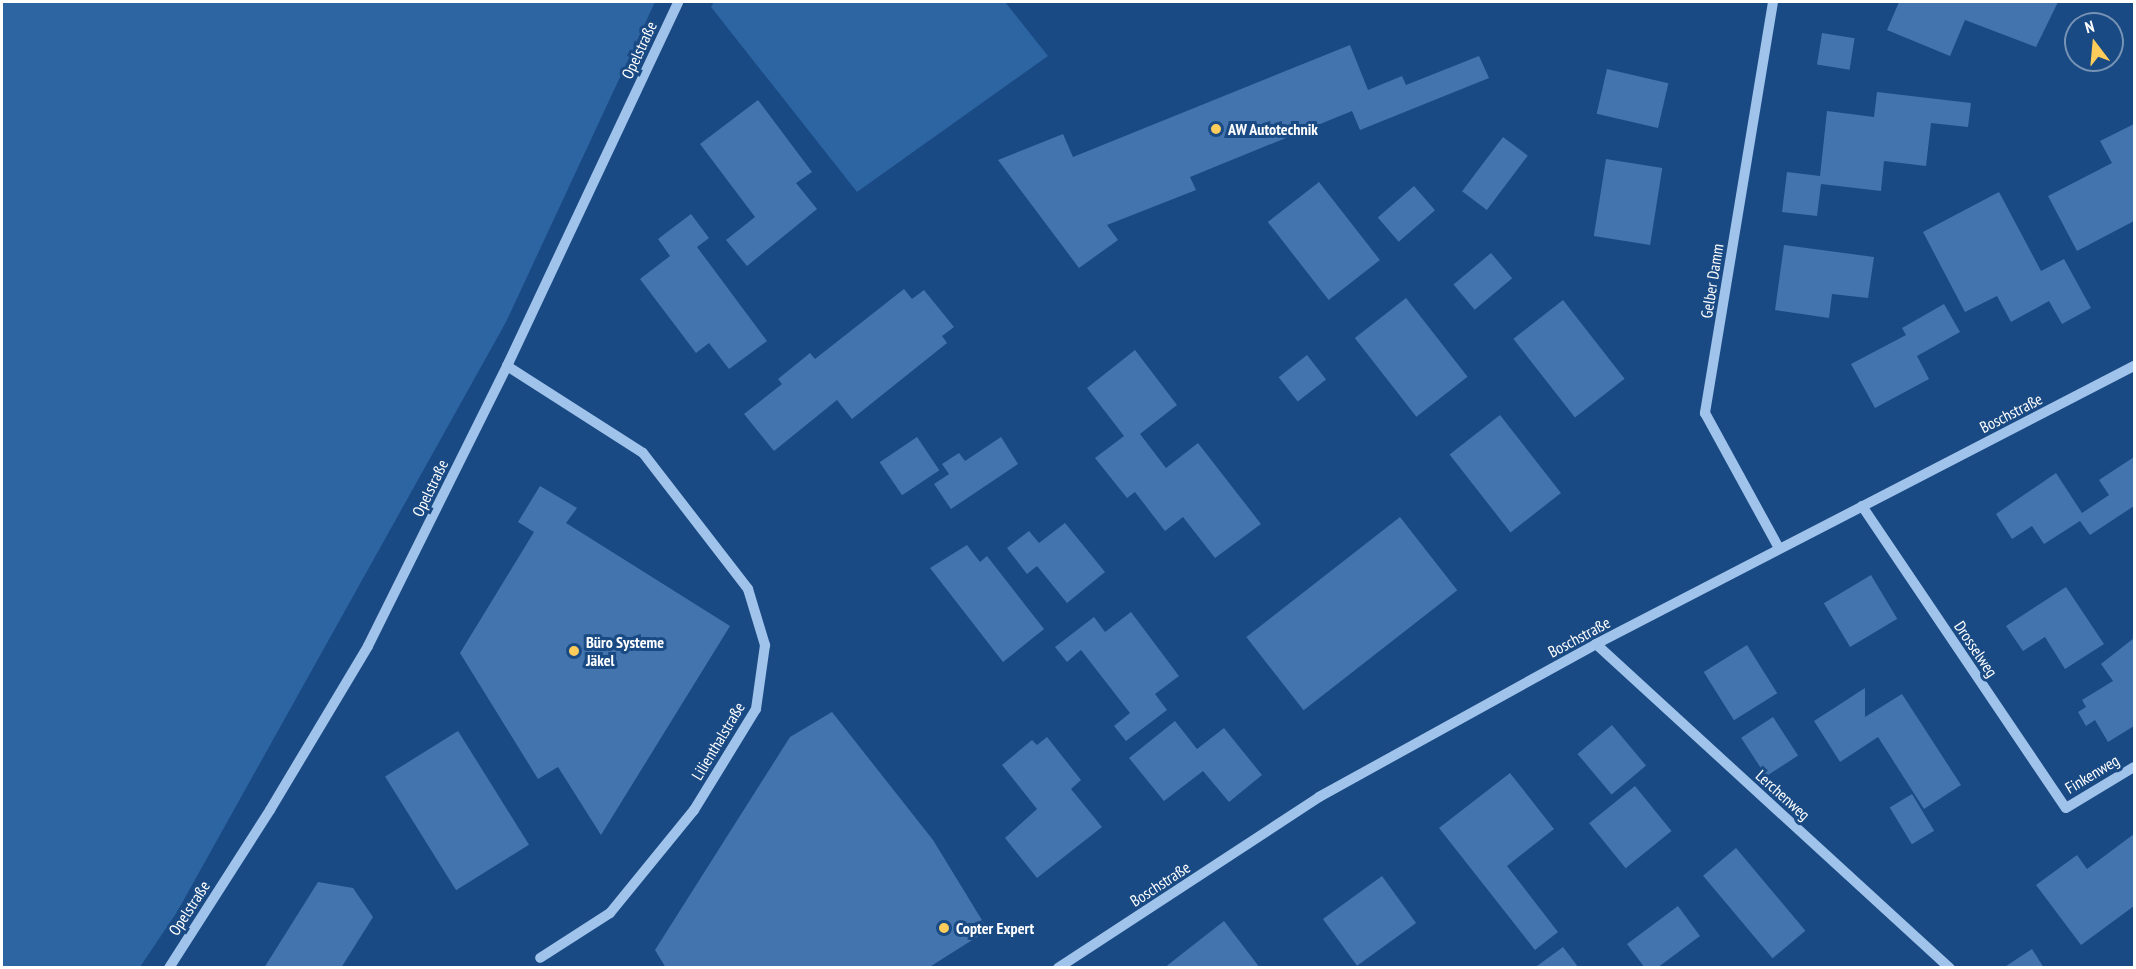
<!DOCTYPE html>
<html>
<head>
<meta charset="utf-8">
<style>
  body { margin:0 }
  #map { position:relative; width:2136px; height:969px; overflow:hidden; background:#1a4a84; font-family:"PT Sans Narrow",sans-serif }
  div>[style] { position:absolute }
  .green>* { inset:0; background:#2d64a2 }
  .building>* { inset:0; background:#4374ad; transform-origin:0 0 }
  .minor>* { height:10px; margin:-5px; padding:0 5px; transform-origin:5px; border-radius:5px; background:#a0c3eb }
  .dots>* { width:16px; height:16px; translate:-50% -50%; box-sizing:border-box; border:3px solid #1a4a84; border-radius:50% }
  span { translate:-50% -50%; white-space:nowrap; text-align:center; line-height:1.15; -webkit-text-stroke:6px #1a4a84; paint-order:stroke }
  .street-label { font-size:16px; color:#fff }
  .poi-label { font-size:16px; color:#fff; font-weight:700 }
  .left { translate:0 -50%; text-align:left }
  .frame { position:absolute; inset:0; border:3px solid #fff; pointer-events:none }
  .north { position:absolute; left:2064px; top:12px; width:60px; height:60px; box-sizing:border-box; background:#1a4a84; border:2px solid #7692b5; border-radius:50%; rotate:344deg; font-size:16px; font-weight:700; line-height:24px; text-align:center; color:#fff }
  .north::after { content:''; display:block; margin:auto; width:21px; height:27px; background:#fecc5b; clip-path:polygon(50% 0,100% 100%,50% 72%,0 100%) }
</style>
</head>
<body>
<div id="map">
  <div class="green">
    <div style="clip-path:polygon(2px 2px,655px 2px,506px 322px,177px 912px,140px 967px,2px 967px)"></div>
    <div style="clip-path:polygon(714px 2px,1005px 2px,1048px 56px,857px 192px,711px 7px)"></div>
  </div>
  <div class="building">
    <div style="clip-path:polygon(1899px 2px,2058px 2px,2036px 47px,1965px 20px,1950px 56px,1887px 30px)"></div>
    <div style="left:1822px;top:33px;width:33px;height:32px;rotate:9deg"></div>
    <div style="clip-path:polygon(1350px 45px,1368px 90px,1402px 76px,1406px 85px,1479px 56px,1489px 78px,1360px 130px,1352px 111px,1190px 177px,1196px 190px,1107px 225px,1118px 240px,1079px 268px,998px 160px,1063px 134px,1073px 157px)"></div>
    <div style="left:1607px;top:69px;width:63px;height:46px;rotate:13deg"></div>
    <div style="clip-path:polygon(1877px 92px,1971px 103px,1968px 127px,1931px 123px,1926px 166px,1884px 161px,1881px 191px,1821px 184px,1817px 216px,1782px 212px,1787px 172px,1820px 176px,1827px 111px,1874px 117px)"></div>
    <div style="clip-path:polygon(758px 100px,812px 172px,796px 183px,817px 209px,747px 266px,726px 240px,755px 217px,700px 144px)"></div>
    <div style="clip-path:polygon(2134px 124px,2134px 221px,2077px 251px,2048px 196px,2112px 163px,2100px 141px)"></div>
    <div style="left:1503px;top:137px;width:31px;height:68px;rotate:37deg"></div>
    <div style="left:1606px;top:159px;width:57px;height:78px;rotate:9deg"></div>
    <div style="left:1319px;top:182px;width:99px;height:65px;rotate:52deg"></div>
    <div style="left:1414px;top:186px;width:32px;height:48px;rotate:49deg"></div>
    <div style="clip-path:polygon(1999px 192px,2041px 271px,2064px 259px,2091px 308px,2062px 324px,2049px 301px,2011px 322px,1997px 296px,1965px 312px,1923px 232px)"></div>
    <div style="clip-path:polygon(691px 214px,709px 238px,697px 247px,767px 341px,729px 369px,709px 343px,696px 353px,640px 279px,670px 256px,658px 239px)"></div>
    <div style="clip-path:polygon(1784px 245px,1874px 257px,1868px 298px,1832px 294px,1829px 318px,1775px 310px)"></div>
    <div style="left:1491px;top:253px;width:33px;height:49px;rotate:50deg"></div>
    <div style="clip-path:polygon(904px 289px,912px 299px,924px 290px,954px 327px,942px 336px,947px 343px,852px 419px,837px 400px,774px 451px,744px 414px,782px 384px,778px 379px,810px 353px,815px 359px)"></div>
    <div style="left:1406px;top:298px;width:100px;height:65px;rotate:52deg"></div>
    <div style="left:1563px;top:300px;width:100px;height:63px;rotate:52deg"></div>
    <div style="clip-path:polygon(1944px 304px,1960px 332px,1917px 356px,1929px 379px,1875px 408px,1851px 364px,1906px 335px,1902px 328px)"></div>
    <div style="clip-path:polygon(1135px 350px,1177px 405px,1140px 434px,1166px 468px,1198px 443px,1261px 524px,1215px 558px,1183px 517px,1165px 531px,1135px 492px,1127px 498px,1095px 458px,1124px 436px,1087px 388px)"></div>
    <div style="left:1307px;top:355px;width:31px;height:36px;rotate:52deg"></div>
    <div style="left:1500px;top:415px;width:99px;height:64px;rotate:52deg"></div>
    <div style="left:917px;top:437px;width:40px;height:45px;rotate:56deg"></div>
    <div style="clip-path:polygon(1001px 437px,1018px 464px,951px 509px,934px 484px,949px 474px,942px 464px,959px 453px,965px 461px)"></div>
    <div style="clip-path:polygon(2134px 457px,2134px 506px,2090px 535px,2080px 521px,2044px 544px,2032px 526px,2012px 539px,1996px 514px,2056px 473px,2082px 513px,2109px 495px,2099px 480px)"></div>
    <div style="clip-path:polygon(540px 486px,577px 508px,566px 523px,730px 626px,601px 835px,558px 767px,538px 779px,460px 653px,534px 532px,518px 522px)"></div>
    <div style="left:1400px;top:517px;width:93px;height:195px;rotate:52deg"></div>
    <div style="clip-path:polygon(1065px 523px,1105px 572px,1067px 603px,1037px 566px,1027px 574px,1007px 548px,1029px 531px,1039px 543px)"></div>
    <div style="clip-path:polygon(967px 545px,980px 562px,987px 556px,1044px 629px,1003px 662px,930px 568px)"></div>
    <div style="left:1871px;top:575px;width:51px;height:55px;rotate:59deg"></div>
    <div style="clip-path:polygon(2066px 587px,2104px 644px,2065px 669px,2045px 637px,2023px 651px,2006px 626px)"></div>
    <div style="clip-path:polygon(1131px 612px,1179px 676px,1155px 694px,1167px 710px,1126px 741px,1114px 726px,1130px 713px,1081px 650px,1067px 662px,1055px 647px,1094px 617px,1105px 632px)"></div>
    <div style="clip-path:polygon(2134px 638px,2134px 726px,2108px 742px,2095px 720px,2086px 726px,2078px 712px,2086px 707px,2082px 700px,2113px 681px,2101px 664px)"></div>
    <div style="left:1747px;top:645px;width:57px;height:51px;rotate:58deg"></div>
    <div style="clip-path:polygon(1865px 688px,1865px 717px,1902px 694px,1961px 785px,1924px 809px,1878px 737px,1840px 762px,1814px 721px)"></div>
    <div style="clip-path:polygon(832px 712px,933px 840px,988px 930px,928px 968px,666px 968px,655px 950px,790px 737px)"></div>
    <div style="left:1773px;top:717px;width:46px;height:38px;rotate:57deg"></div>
    <div style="clip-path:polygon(1175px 721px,1197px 749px,1224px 728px,1262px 775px,1229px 802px,1203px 771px,1164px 801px,1129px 758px)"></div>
    <div style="left:1612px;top:725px;width:53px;height:45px;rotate:50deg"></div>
    <div style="left:458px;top:731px;width:134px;height:86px;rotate:58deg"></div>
    <div style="clip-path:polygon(1047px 737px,1081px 780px,1071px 789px,1102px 827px,1037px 878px,1005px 838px,1037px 809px,1002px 765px,1032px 740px,1037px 745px)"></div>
    <div style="clip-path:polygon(1510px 773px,1554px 829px,1507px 866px,1558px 932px,1535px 950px,1439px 828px)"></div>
    <div style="left:1635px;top:786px;width:58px;height:59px;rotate:51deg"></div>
    <div style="left:1912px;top:794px;width:43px;height:26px;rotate:59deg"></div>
    <div style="clip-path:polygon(2134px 834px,2134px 906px,2081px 945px,2036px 885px,2077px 855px,2087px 869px)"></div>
    <div style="left:1736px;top:848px;width:108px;height:43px;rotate:50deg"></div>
    <div style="left:1382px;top:876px;width:58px;height:73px;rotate:54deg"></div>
    <div style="clip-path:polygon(318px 882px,353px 888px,373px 917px,341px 968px,264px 968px)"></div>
    <div style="clip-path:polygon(1678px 906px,1700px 936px,1657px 968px,1645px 968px,1627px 944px)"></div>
    <div style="clip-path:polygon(1224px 921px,1260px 968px,1164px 968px)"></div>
    <div style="clip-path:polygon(1563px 947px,1579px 968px,1538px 968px,1537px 966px)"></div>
    <div style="clip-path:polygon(2032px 949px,2044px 968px,2003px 968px)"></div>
  </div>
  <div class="minor">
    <div style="left:1773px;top:2px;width:417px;rotate:99.4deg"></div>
    <div style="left:1705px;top:413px;width:154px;rotate:61.3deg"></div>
    <div style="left:507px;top:366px;width:161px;rotate:32.6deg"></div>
    <div style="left:643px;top:453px;width:172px;rotate:52.3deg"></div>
    <div style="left:748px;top:589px;width:59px;rotate:73.1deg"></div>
    <div style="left:765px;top:645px;width:65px;rotate:98deg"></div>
    <div style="left:756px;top:709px;width:119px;rotate:121.5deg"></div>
    <div style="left:694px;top:810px;width:133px;rotate:129.2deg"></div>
    <div style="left:610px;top:913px;width:83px;rotate:147.3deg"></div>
    <div style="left:1862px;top:506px;width:364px;rotate:56deg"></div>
    <div style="left:2066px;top:808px;width:79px;rotate:-31.1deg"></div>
    <div style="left:1596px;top:644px;width:480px;rotate:42.5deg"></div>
    <div style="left:169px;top:968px;width:188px;rotate:-57.4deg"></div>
    <div style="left:270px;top:810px;width:191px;rotate:-59.1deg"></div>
    <div style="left:368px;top:646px;width:313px;rotate:-63.6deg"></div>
    <div style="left:507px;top:366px;width:402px;rotate:-64.8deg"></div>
    <div style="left:1058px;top:968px;width:312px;rotate:-33.2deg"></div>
    <div style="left:1319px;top:797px;width:316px;rotate:-28.9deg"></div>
    <div style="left:1596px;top:644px;width:606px;rotate:-27.33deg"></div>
  </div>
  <div class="dots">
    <div style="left:1216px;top:129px;background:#fecc5b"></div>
    <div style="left:574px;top:651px;background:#fecc5b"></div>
    <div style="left:944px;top:928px;background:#fecc5b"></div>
  </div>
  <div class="street-label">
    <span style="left:639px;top:50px;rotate:-65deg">Opelstraße</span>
    <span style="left:1712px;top:281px;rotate:-81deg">Gelber Damm</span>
    <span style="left:2011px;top:413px;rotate:-27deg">Boschstraße</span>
    <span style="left:430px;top:488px;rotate:-64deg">Opelstraße</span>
    <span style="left:1579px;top:637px;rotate:-28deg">Boschstraße</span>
    <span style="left:1976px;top:649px;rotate:56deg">Drosselweg</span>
    <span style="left:718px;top:741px;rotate:-59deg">Lilienthalstraße</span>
    <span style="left:2092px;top:774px;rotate:-31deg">Finkenweg</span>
    <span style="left:1783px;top:795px;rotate:42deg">Lerchenweg</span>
    <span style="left:1160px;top:884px;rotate:-33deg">Boschstraße</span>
    <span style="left:189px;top:908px;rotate:-57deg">Opelstraße</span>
  </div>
  <div class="poi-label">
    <span class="left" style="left:1228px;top:129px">AW Autotechnik</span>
    <span class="left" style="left:586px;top:651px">Büro Systeme<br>Jäkel</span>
    <span class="left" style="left:956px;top:928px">Copter Expert</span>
  </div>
  <div class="frame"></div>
  <div class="north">N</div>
</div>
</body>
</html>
